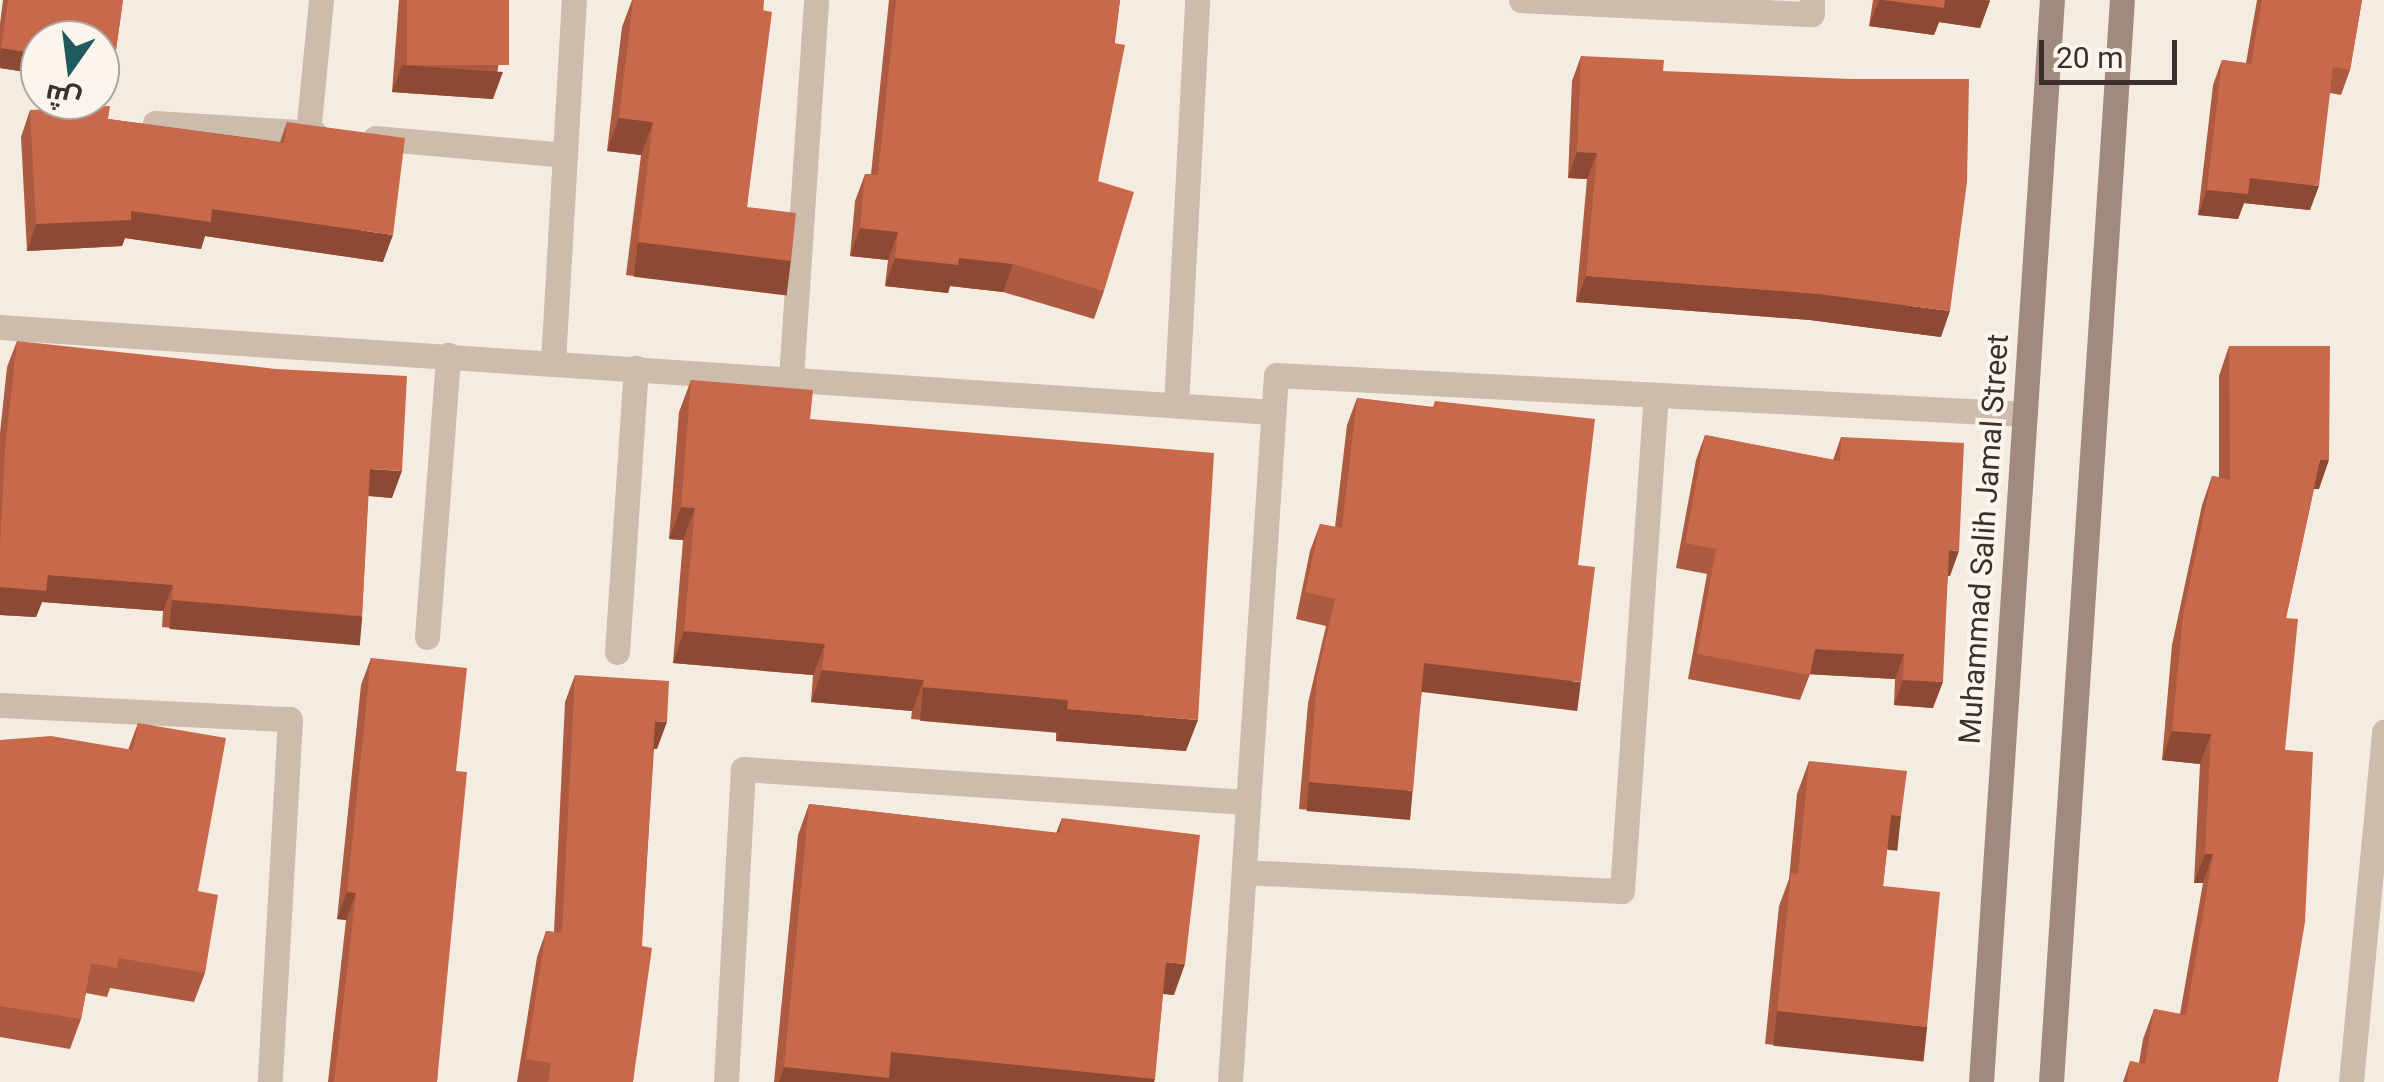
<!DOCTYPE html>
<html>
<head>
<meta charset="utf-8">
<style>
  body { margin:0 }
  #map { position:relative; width:2384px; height:1082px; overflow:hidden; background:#f4ebe1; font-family:Roboto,Cairo,sans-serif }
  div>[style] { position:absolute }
  .street>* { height:25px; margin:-12.5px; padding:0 12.5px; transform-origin:12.5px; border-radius:12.5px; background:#cdbbac }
  .secondary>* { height:25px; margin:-12.5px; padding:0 12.5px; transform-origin:12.5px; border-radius:12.5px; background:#a18a7d }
  .wall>* { inset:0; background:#ac5a40 }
  .shaded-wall>* { inset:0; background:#8c4a34; transform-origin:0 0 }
  .building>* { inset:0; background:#c8694b; transform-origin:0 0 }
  span { translate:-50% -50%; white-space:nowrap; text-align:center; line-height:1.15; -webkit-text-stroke:8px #fbf5ee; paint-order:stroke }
  .street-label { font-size:30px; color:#3b302b }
  .north { position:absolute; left:20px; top:20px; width:100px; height:100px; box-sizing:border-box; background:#fbf5ee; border:2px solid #aea6a0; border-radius:50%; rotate:194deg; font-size:28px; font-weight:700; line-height:40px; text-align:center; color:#3b302b }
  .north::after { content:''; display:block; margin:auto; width:35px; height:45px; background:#1f5a5e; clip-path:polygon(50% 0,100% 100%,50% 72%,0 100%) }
  .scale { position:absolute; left:2039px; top:40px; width:138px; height:45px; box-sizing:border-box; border:5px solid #3b302b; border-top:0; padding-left:12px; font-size:30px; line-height:35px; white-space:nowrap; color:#3b302b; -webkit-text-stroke:8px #fbf5ee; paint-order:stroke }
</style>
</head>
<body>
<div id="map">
  <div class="street">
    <div style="left:1521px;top:0;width:291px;rotate:2.8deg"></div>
    <div style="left:1812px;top:14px;width:14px;rotate:-90deg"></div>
    <div style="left:155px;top:123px;width:160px;rotate:3.6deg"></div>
    <div style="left:308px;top:133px;width:134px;rotate:-84.4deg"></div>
    <div style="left:375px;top:138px;width:191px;rotate:5.1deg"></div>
    <div style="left:0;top:327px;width:1275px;rotate:3.82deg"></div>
    <div style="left:553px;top:362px;width:363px;rotate:-86.7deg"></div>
    <div style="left:791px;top:378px;width:379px;rotate:-86.2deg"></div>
    <div style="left:1176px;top:405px;width:406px;rotate:-87deg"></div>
    <div style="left:427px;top:637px;width:283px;rotate:-85.7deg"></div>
    <div style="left:617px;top:652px;width:285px;rotate:-86.2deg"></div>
    <div style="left:0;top:705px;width:290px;rotate:2.8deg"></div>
    <div style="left:290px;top:719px;width:364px;rotate:93.2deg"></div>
    <div style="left:1244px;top:872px;width:378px;rotate:2.9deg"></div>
    <div style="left:1622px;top:891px;width:497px;rotate:-86.1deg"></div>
    <div style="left:726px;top:1082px;width:313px;rotate:-86.9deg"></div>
    <div style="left:743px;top:769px;width:505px;rotate:3.75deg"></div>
    <div style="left:1230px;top:1082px;width:708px;rotate:-86.28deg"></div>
    <div style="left:1276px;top:375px;width:750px;rotate:2.98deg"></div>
    <div style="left:2351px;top:1082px;width:352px;rotate:-84.6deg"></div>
  </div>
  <div class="secondary">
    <div style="left:1981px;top:1082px;width:1084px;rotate:-86.25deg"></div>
    <div style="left:2051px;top:1082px;width:1084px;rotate:-86.25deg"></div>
  </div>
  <div class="wall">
    <div style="clip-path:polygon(3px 0,123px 0,114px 64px,107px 83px,40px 40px,40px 74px,0 68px,0 24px)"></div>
    <div style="clip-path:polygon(399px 0,509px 0,493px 99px,392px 92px)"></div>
    <div style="clip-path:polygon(632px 0,764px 0,747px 207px,791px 261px,779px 294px,626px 275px,641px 155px,607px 151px,622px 27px)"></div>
    <div style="clip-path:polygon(889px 0,1120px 0,1098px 181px,1104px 291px,1094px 319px,1003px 292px,950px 286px,948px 293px,885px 286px,888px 260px,850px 256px,855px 201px,865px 174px,871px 174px)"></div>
    <div style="clip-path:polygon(1873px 0,1990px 0,1980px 28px,1939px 22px,1934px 35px,1869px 26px)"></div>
    <div style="clip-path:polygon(2257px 0,2362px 0,2350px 70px,2341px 95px,2330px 93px,2310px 210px,2244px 203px,2238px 219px,2198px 215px,2213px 85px,2222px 60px,2246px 63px)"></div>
    <div style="clip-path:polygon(1581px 56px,1663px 71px,1941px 337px,1810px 320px,1576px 302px,1587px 179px,1568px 178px,1572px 81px)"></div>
    <div style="clip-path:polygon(30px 110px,108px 119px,280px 142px,287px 122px,383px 262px,205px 236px,201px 249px,125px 238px,122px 246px,27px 251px,21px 137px)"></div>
    <div style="clip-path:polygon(17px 341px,392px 498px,368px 496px,362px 616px,352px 643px,162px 627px,163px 611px,42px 602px,36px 617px,0 615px,0 433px,7px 367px)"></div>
    <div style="clip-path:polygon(2229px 346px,2319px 489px,2314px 489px,2286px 618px,2278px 1082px,2123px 1082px,2130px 1061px,2139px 1063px,2143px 1039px,2154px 1009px,2180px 1014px,2203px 883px,2194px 883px,2200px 764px,2162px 760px,2172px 645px,2202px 505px,2212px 476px,2219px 477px,2219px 376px)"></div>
    <div style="clip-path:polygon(691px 380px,810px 419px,1186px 751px,1056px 741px,1056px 732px,911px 719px,912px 711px,811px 702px,813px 675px,673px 663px,683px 540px,669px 539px,679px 412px)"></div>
    <div style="clip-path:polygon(1357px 398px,1433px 407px,1435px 401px,1578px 565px,1571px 709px,1422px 691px,1404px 818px,1299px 809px,1308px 703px,1326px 626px,1296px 619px,1310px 551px,1320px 524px,1335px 527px,1347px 425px)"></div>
    <div style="clip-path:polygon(1705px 435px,1833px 460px,1841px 437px,1950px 576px,1948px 576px,1933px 708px,1894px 705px,1895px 679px,1810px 674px,1800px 700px,1688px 679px,1707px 574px,1676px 568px,1696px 460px)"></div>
    <div style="clip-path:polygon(371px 658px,456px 771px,437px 1082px,328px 1082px,346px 920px,337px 919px,361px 685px)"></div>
    <div style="clip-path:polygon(575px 675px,657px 749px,654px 748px,633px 1082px,517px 1082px,537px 957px,546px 931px,554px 932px,565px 702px)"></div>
    <div style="clip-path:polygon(138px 723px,198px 891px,205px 973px,194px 1002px,110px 988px,107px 997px,86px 993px,81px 1019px,70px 1049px,0 1037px,0 740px,128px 750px)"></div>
    <div style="clip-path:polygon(1809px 761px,1901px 816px,1889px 849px,1887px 849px,1883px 886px,1914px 1060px,1765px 1044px,1779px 906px,1789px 879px,1797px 794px)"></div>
    <div style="clip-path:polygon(809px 804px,1056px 833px,1062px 818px,1174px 995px,1163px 994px,1154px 1082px,774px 1082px,798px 835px)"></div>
  </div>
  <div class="shaded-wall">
    <div style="clip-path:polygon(1879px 0,1981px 0,1990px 1px,1980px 28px,1939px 22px,1934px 35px,1869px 26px)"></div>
    <div style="left:1px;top:48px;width:39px;height:20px;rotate:9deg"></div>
    <div style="clip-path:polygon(100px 62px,114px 64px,107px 83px,100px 82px)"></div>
    <div style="clip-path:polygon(402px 65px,503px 72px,493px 99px,392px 92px)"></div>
    <div style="clip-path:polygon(619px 118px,653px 122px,641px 155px,607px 151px)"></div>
    <div style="clip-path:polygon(1577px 152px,1597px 153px,1587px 179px,1568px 178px)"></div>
    <div style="clip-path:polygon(2250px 178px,2319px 186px,2310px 210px,2244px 203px,2238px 219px,2198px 215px,2207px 190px)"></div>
    <div style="clip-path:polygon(212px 209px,393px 235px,383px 262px,205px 236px,201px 249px,125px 238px,122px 246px,27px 251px,36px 224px,131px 211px)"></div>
    <div style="clip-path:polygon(860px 228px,898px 232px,888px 260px,850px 256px)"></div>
    <div style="left:638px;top:242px;width:154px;height:35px;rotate:7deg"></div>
    <div style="clip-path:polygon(895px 258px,959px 258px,1013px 264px,1003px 292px,950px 286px,948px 293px,885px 286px)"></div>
    <div style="clip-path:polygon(1586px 276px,1819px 294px,1950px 311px,1941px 337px,1810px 320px,1576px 302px)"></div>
    <div style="clip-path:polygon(2320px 460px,2329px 460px,2319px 489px,2309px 489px)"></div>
    <div style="clip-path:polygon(370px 469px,402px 471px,392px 498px,360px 495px)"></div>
    <div style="clip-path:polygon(681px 507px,695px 508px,683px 540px,669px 539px)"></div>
    <div style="clip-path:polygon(1949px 550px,1959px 551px,1950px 576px,1940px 576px)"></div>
    <div style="clip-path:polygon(48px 575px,173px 585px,163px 611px,42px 602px,36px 617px,0 615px,0 587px)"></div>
    <div style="left:172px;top:600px;width:191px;height:29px;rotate:5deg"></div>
    <div style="clip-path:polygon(684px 631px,825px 644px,813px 675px,673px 663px)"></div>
    <div style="clip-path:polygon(1815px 649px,1904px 654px,1895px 679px,1805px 674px)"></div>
    <div style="left:1424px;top:663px;width:158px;height:29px;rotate:7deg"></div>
    <div style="clip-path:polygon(822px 670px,924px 680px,912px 711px,811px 702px)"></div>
    <div style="clip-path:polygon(1903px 680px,1943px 682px,1933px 708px,1894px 705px)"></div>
    <div style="left:923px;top:687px;width:146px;height:34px;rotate:5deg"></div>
    <div style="clip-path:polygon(1067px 709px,1198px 720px,1186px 751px,1056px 741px)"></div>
    <div style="clip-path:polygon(655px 721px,667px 722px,657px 749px,645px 748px)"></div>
    <div style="clip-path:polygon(2172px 731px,2211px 734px,2200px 764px,2162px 760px)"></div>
    <div style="left:1309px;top:782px;width:104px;height:29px;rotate:5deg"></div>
    <div style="left:1891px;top:815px;width:10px;height:35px;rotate:6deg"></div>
    <div style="clip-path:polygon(2205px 854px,2213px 854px,2203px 883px,2194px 883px)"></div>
    <div style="clip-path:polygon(347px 892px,356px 893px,346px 920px,337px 919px)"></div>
    <div style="clip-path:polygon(1166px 962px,1185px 964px,1174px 995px,1155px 993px)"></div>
    <div style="left:1777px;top:1011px;width:151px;height:35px;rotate:6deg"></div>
    <div style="clip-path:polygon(891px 1052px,1155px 1079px,1154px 1082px,779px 1082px,784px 1067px)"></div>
  </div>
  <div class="building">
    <div style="clip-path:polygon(8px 0,123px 0,114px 64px,100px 62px,100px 40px,40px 40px,40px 54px,1px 48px)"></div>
    <div style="left:407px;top:0;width:102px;height:65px"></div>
    <div style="clip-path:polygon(633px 0,764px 0,762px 10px,772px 12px,747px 207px,796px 213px,791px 261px,638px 242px,653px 122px,619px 118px)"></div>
    <div style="clip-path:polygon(896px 0,1120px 0,1114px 43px,1125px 45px,1098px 181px,1134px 192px,1104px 291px,1013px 264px,959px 258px,958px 265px,895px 258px,898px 232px,860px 228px,865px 174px,878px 175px)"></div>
    <div style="clip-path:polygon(1883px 0,1945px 0,1944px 8px)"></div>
    <div style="clip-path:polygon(2262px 0,2362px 0,2350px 70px,2333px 67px,2319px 186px,2250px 178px,2248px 194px,2207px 190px,2222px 60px,2251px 64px)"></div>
    <div style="clip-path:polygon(1581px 56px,1664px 60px,1663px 71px,1851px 79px,1969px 79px,1967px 182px,1950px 311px,1819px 294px,1586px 276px,1597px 153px,1577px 152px)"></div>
    <div style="clip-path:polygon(110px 106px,108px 119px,284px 143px,287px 122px,405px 138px,393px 235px,212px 209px,211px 222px,131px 211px,131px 220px,36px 224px,30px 110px)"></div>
    <div style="clip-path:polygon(17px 341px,276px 369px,407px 376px,402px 471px,370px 469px,362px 616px,172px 600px,173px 585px,48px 575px,46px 591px,0 587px,0 546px,5px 450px)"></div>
    <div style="clip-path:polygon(2229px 346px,2330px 346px,2329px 460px,2320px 460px,2286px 618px,2298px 619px,2285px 750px,2313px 752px,2305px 922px,2278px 1082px,2127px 1082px,2130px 1061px,2145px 1064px,2154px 1009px,2186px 1015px,2213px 854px,2205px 854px,2211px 734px,2172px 731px,2183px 615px,2212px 476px,2230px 480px)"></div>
    <div style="clip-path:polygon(691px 380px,813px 390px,810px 419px,1214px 453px,1198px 720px,1067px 709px,1068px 700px,923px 687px,924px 680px,822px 670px,825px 644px,684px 631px,695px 508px,681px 507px)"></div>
    <div style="clip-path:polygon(1357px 398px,1434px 408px,1435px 401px,1595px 419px,1578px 565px,1595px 567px,1581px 682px,1424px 663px,1413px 791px,1309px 782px,1317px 677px,1335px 599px,1305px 592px,1320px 524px,1342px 528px)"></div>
    <div style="clip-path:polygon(1705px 435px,1840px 461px,1841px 437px,1964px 443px,1959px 551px,1949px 550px,1943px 682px,1903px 680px,1904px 654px,1815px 649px,1810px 675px,1697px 654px,1716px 549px,1685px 543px)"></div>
    <div style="clip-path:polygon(371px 658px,467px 668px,456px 771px,467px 772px,437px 1082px,334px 1082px,356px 893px,347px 892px)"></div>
    <div style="clip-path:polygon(575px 675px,669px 681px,667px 722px,655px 721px,642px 946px,652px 948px,633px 1082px,548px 1082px,551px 1063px,526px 1059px,546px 931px,562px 933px)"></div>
    <div style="clip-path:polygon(138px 723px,226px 738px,198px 891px,218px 895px,205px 973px,119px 958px,117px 968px,91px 963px,81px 1019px,0 1006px,0 740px,51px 736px,133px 750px)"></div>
    <div style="clip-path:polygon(1809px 761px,1907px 771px,1901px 816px,1891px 815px,1883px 886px,1940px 892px,1927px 1027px,1777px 1011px,1791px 873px,1798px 874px)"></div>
    <div style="clip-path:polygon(809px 804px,1060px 833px,1062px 818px,1200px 835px,1185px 964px,1166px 962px,1155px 1079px,891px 1052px,889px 1078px,784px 1067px)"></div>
  </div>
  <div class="street-label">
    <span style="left:1984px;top:539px;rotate:-86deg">Muhammad Salih Jamal Street</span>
  </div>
  <div class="north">ش</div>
  <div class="scale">20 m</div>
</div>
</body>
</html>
